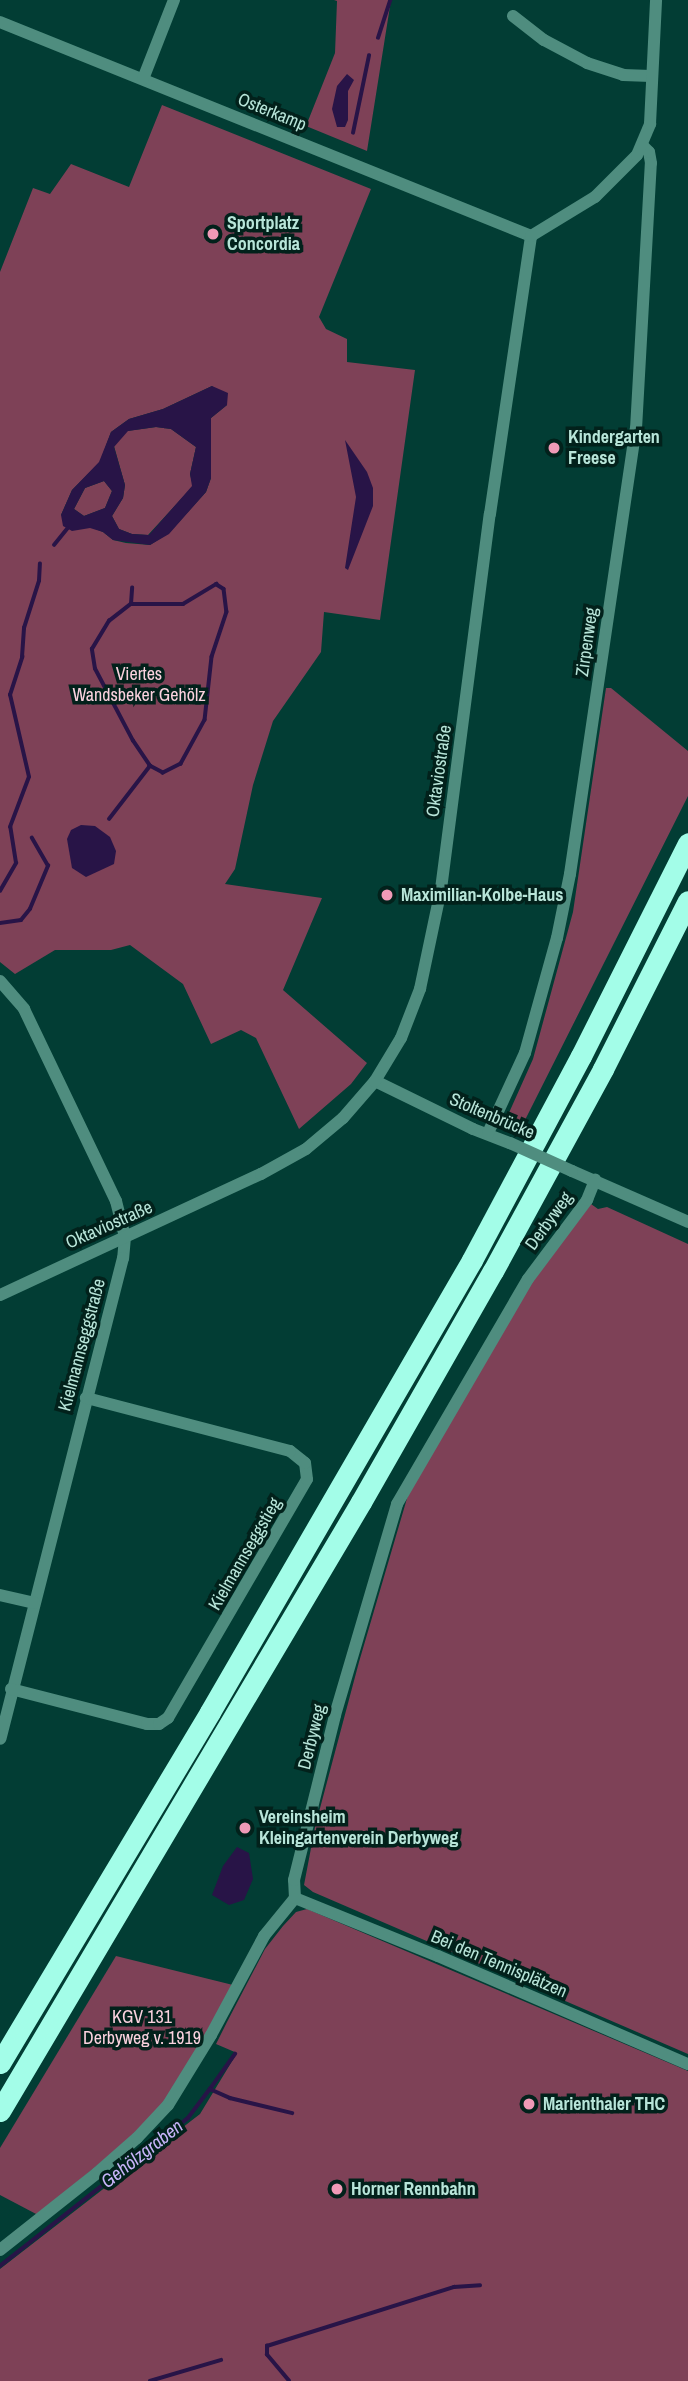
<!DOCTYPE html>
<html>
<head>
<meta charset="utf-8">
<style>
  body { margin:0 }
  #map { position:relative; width:688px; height:2381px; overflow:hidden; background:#023d34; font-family:"Archivo Narrow",sans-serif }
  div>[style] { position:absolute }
  .green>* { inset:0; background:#7e4157 }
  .water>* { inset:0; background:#281447 }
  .stream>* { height:3.5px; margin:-1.75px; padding:0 1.75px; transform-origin:1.75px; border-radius:1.75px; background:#281447 }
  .minor>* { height:12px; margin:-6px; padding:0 6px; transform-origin:6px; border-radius:6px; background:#4f8d7f }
  .motorway>* { height:21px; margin:-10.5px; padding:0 10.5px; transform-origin:10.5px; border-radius:10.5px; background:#a3fde8 }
  .minor-bridge>* { height:12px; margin:-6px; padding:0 6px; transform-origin:6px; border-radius:6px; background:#4f8d7f }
  .dots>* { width:19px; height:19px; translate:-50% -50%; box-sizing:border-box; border:4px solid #02211b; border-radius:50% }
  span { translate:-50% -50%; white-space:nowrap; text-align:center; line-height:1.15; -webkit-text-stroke:7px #02211b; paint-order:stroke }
  .street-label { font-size:18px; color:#b8e5d9 }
  .poi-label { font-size:18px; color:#b8e5d9; font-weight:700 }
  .left { translate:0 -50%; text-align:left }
  .park-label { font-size:18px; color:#fbd2df }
  .water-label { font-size:19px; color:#c8b4f9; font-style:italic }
</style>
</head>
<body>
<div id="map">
  <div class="green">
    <div style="clip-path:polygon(334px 0,391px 0,367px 151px,306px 126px,335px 53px,337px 1px)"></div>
    <div style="clip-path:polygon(evenodd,162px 105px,371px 189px,319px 317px,326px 329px,347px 339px,347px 362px,415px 370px,380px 620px,324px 612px,321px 652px,273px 721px,253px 785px,235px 869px,225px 884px,322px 898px,283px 990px,367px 1063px,351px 1084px,299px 1129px,256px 1038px,241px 1030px,211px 1044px,183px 984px,130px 945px,111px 950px,55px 950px,15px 974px,0 962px,0 272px,33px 188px,50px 194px,71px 164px,129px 187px,162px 105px,212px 386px,227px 405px,211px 418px,211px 478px,206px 492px,169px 533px,150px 545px,126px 543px,113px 540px,103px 532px,61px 515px,72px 490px,100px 462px,111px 432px,129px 419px,163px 409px,212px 386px)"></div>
    <div style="clip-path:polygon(156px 427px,171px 429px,196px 447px,190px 474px,193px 486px,148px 535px,132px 534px,119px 529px,112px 516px,123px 498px,125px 485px,114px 446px,127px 431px)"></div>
    <div style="clip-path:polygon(104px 481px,112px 491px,105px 508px,84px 516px,74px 509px,85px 488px)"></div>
    <div style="clip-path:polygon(606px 688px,611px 688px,688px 751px,688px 796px,521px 1128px,504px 1124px,533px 1059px,573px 912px)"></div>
    <div style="clip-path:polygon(591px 1204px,598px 1209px,607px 1207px,688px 1244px,688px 2054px,313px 1892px,304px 1885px,315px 1827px,359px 1662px,408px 1495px,532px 1279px)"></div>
    <div style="clip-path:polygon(307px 1909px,688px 2071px,688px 2381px,0 2381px,0 2269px,200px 2114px,237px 2053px,216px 2044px,227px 2022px,265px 1949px,283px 1926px,296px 1912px)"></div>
    <div style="clip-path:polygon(116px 1956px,233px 1985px,209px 2032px,165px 2102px,142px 2128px,38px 2215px,0 2195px,0 2148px)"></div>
  </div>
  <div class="water">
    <div style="clip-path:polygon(347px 74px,354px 80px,348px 91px,348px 120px,345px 127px,337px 127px,332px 109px,337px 86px)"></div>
    <div style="clip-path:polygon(evenodd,212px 386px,228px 393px,227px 405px,211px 418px,211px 478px,206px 492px,169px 534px,150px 545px,113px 540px,103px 532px,90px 528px,72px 531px,63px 526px,61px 515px,72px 490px,99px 462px,111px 432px,129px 419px,163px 409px,212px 386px,156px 427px,171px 429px,196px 447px,190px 474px,192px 486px,149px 535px,132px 534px,119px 529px,112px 516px,123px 498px,125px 485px,114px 447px,128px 431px,156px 427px,212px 386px,104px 481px,112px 491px,105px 508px,84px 516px,74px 509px,85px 488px,104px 481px)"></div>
    <div style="clip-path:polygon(345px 440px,367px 472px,373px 488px,373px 506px,348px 570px,345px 568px,356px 497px)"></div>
    <div style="clip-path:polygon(81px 825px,95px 826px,110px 837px,116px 851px,114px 864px,86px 877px,72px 868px,67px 839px,71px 830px)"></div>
    <div style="clip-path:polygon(237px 1847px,249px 1853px,253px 1879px,244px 1900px,229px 1905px,212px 1895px,223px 1866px)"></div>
  </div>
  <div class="stream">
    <div style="left:378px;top:38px;width:40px;rotate:-72deg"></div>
    <div style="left:353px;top:133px;width:79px;rotate:-78.3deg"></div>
    <div style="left:54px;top:545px;width:21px;rotate:-51deg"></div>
    <div style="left:216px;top:584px;width:9px;rotate:32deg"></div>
    <div style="left:224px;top:589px;width:23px;rotate:83deg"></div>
    <div style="left:227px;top:612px;width:47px;rotate:108.4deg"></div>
    <div style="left:212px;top:657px;width:63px;rotate:96.3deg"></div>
    <div style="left:205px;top:720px;width:50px;rotate:118.6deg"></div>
    <div style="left:181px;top:764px;width:20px;rotate:153deg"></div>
    <div style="left:163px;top:773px;width:15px;rotate:-152deg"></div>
    <div style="left:150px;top:766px;width:30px;rotate:-124deg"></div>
    <div style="left:133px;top:741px;width:81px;rotate:-117.8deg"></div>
    <div style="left:95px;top:669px;width:20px;rotate:-99deg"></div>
    <div style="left:92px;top:649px;width:33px;rotate:-59deg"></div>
    <div style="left:109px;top:621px;width:28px;rotate:-38deg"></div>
    <div style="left:131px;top:604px;width:52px"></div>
    <div style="left:183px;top:604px;width:39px;rotate:-31deg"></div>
    <div style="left:131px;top:604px;width:16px;rotate:-86deg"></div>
    <div style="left:109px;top:819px;width:67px;rotate:-52.3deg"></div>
    <div style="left:0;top:891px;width:32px;rotate:-60deg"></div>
    <div style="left:16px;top:863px;width:36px;rotate:-99deg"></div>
    <div style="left:10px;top:827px;width:53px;rotate:-69.2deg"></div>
    <div style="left:29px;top:777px;width:84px;rotate:-103deg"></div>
    <div style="left:10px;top:695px;width:40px;rotate:-72deg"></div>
    <div style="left:22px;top:657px;width:29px;rotate:-86deg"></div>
    <div style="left:24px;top:628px;width:49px;rotate:-72.3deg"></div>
    <div style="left:39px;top:581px;width:17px;rotate:-87deg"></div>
    <div style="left:0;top:923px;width:21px;rotate:-8deg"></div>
    <div style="left:21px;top:920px;width:14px;rotate:-51deg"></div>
    <div style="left:30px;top:909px;width:47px;rotate:-67.3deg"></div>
    <div style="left:48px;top:866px;width:32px;rotate:-120deg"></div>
    <div style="left:210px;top:2089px;width:43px;rotate:-54.5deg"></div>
    <div style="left:0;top:2266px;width:239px;rotate:-38.2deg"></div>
    <div style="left:188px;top:2118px;width:36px;rotate:-53deg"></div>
    <div style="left:210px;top:2089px;width:22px;rotate:24deg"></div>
    <div style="left:230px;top:2098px;width:64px;rotate:13.6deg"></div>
    <div style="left:150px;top:2381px;width:74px;rotate:-16.5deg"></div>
    <div style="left:289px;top:2381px;width:34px;rotate:-130deg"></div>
    <div style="left:267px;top:2355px;width:9px;rotate:-90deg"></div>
    <div style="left:267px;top:2346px;width:196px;rotate:-17.5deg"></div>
    <div style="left:454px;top:2287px;width:26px;rotate:-4deg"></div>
  </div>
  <div class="minor">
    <div style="left:513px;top:16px;width:39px;rotate:38deg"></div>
    <div style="left:544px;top:40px;width:49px;rotate:28.1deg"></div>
    <div style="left:587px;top:63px;width:38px;rotate:18deg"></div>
    <div style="left:623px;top:75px;width:28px;rotate:2deg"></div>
    <div style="left:0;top:22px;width:573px;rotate:21.95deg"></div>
    <div style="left:143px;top:79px;width:85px;rotate:-68.6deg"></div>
    <div style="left:0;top:981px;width:37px;rotate:49deg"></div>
    <div style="left:24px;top:1009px;width:213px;rotate:64.4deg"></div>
    <div style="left:116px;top:1201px;width:37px;rotate:76deg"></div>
    <div style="left:125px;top:1237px;width:21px;rotate:95deg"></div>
    <div style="left:123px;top:1258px;width:496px;rotate:104.3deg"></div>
    <div style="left:375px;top:1081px;width:109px;rotate:26.1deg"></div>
    <div style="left:473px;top:1129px;width:40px;rotate:21deg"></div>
    <div style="left:488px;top:1133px;width:88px;rotate:-65.2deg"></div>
    <div style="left:525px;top:1053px;width:119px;rotate:-74.5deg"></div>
    <div style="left:557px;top:938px;width:65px;rotate:-78.5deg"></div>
    <div style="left:570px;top:874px;width:450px;rotate:-81.6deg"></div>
    <div style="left:636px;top:429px;width:266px;rotate:-86.8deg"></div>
    <div style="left:651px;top:163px;width:11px;rotate:-100deg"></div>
    <div style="left:649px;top:152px;width:10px;rotate:-135deg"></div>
    <div style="left:572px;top:1171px;width:127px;rotate:23.7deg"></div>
    <div style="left:0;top:1295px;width:288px;rotate:-24.9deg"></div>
    <div style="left:261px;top:1174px;width:51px;rotate:-29.1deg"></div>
    <div style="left:306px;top:1149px;width:48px;rotate:-40deg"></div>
    <div style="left:343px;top:1118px;width:49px;rotate:-49.1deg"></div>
    <div style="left:375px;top:1081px;width:50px;rotate:-58.8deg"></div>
    <div style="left:401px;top:1038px;width:53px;rotate:-68.8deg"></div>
    <div style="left:420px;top:989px;width:102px;rotate:-78.1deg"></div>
    <div style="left:441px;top:889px;width:378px;rotate:-82.6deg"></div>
    <div style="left:490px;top:514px;width:281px;rotate:-81.6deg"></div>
    <div style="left:531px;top:236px;width:75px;rotate:-31.4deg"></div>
    <div style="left:595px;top:197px;width:59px;rotate:-45deg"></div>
    <div style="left:637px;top:155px;width:34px;rotate:-67deg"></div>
    <div style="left:650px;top:124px;width:124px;rotate:-87.2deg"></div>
    <div style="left:0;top:1595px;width:35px;rotate:13deg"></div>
    <div style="left:11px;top:1689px;width:140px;rotate:14.4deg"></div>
    <div style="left:147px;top:1724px;width:12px"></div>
    <div style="left:159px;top:1724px;width:11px;rotate:-34deg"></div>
    <div style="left:168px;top:1718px;width:276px;rotate:-59.8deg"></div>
    <div style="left:307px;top:1479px;width:16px;rotate:-97deg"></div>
    <div style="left:305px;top:1463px;width:19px;rotate:-141deg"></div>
    <div style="left:290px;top:1451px;width:211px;rotate:-165.4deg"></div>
    <div style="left:295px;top:1898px;width:154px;rotate:22.1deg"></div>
    <div style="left:438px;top:1956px;width:272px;rotate:23.4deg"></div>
    <div style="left:0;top:2250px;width:124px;rotate:-38.4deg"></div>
    <div style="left:97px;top:2173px;width:53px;rotate:-41.2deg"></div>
    <div style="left:137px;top:2138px;width:45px;rotate:-46.8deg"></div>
    <div style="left:168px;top:2105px;width:82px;rotate:-58.4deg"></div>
    <div style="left:211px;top:2035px;width:112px;rotate:-61.8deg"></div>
    <div style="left:264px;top:1936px;width:49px;rotate:-50.8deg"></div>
    <div style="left:295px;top:1898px;width:18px;rotate:-93deg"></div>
    <div style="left:294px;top:1880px;width:170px;rotate:-76deg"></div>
    <div style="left:335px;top:1715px;width:220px;rotate:-73.6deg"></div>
    <div style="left:397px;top:1504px;width:260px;rotate:-59.8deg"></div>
    <div style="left:528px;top:1279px;width:99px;rotate:-53.2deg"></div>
    <div style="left:587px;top:1200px;width:22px;rotate:-68deg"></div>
  </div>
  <div class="motorway">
    <div style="left:0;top:2063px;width:409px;rotate:-59.1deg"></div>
    <div style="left:210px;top:1712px;width:522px;rotate:-59.9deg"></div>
    <div style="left:472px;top:1260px;width:231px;rotate:-61.9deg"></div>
    <div style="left:581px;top:1056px;width:238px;rotate:-63.3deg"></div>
    <div style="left:0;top:2111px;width:708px;rotate:-59.34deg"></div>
    <div style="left:361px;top:1502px;width:266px;rotate:-60.3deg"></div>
    <div style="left:493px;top:1271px;width:230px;rotate:-61.4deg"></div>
    <div style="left:603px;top:1069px;width:188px;rotate:-63.2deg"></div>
  </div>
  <div class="minor-bridge">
    <div style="left:510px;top:1143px;width:68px;rotate:24.3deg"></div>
  </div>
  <div class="dots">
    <div style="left:213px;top:234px;background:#f09ab7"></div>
    <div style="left:554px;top:448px;background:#f09ab7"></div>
    <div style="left:387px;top:895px;background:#f09ab7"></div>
    <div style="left:245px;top:1828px;background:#f09ab7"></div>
    <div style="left:529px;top:2104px;background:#f09ab7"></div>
    <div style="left:337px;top:2189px;background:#f09ab7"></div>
  </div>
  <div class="street-label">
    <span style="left:272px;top:112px;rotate:22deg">Osterkamp</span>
    <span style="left:587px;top:642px;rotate:-82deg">Zirpenweg</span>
    <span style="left:439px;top:771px;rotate:-82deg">Oktaviostraße</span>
    <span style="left:492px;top:1116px;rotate:23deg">Stoltenbrücke</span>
    <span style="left:549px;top:1221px;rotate:-54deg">Derbyweg</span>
    <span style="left:109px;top:1225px;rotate:-24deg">Oktaviostraße</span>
    <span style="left:82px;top:1345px;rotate:-75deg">Kielmannseggstraße</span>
    <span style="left:245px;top:1554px;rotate:-60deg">Kielmannseggstieg</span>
    <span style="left:312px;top:1737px;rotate:-76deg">Derbyweg</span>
    <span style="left:499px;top:1964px;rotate:23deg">Bei den Tennisplätzen</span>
  </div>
  <div class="poi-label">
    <span class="left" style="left:227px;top:234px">Sportplatz<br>Concordia</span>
    <span class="left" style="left:568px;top:448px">Kindergarten<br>Freese</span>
    <span class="left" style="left:401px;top:895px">Maximilian-Kolbe-Haus</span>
    <span class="left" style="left:259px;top:1828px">Vereinsheim<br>Kleingartenverein Derbyweg</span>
    <span class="left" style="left:543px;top:2104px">Marienthaler THC</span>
    <span class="left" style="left:351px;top:2189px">Horner Rennbahn</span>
  </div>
  <div class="park-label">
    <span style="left:139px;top:685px">Viertes<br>Wandsbeker Gehölz</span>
    <span style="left:142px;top:2028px">KGV 131<br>Derbyweg v. 1919</span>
  </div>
  <div class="water-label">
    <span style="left:142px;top:2154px;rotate:-38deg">Gehölzgraben</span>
  </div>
</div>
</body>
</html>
